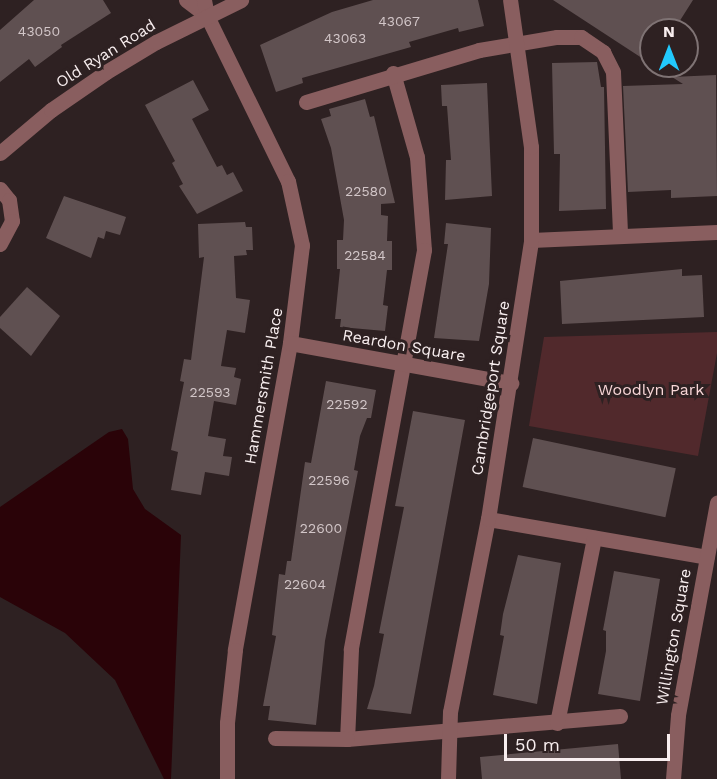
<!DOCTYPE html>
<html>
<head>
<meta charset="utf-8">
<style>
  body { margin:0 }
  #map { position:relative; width:717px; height:779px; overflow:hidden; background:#2e2122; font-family:"Work Sans",sans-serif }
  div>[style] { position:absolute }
  .green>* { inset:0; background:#51292c }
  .water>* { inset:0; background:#2a0308 }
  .building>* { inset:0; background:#5f5051; transform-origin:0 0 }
  .minor>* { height:15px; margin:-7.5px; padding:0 7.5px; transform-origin:7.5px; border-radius:7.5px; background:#895e5f }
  span { translate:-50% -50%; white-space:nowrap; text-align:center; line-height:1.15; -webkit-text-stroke:6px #2e2122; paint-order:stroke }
  .number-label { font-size:14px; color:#d2c6c8 }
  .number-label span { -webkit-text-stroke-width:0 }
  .street-label { font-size:16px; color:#f8eeef }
  .park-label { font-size:16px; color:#f8d6d7 }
  .north { position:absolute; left:639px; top:18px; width:60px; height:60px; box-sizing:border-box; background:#2e2122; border:2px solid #7f7374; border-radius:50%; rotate:0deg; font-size:16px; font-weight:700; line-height:24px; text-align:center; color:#f8eeef }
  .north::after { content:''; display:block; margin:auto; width:21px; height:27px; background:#22c9fd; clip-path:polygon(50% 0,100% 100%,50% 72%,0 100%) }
  .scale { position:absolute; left:504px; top:734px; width:166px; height:27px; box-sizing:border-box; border:3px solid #f8eeef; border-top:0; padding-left:8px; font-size:18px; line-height:21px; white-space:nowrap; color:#f8eeef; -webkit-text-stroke:4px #2e2122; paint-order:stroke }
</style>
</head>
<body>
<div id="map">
  <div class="green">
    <div style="clip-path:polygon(717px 332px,717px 353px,698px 456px,529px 426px,544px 337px)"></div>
  </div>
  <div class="water">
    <div style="clip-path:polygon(122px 429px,128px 439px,133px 489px,145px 509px,181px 535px,171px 779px,164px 779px,115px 680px,65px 633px,0 597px,0 507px,109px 432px)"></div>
  </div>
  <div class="building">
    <div style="clip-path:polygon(34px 0,103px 0,111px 13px,61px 45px,62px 47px,35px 67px,29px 59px,0 82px,0 30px)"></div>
    <div style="clip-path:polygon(373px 0,478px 0,484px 26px,459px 32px,458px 28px,409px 42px,411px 47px,302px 78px,303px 83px,276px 92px,260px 45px,332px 12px)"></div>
    <div style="clip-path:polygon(553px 0,693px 0,674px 30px,651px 30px,651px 64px)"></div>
    <div style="clip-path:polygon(597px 62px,601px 87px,604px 87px,606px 209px,559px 211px,560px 154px,554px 154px,552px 63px)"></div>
    <div style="clip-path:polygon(716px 75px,717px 196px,671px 198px,671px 190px,628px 192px,623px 86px,683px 84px,672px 77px)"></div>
    <div style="clip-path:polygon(193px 80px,209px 110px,192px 119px,217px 167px,222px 165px,227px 175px,233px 172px,243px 191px,197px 214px,179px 186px,183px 184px,172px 163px,175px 161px,145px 105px)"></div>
    <div style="clip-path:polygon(487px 83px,492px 196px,445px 200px,446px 160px,451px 160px,447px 106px,442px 106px,441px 85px)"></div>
    <div style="clip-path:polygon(365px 99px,370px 117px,374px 116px,395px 203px,381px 204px,381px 215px,388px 216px,387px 241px,392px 241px,392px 270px,387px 270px,383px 305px,388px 306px,385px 331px,340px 327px,341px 319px,335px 319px,340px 269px,337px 269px,337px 240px,343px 240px,344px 220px,331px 148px,321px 119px,331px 116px,329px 109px)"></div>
    <div style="clip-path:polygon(64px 196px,126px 217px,120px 235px,106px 231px,104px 239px,98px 237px,91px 258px,46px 238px)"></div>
    <div style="clip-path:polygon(245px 222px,246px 227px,252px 227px,253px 250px,246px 250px,247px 255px,234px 256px,236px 298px,250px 300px,245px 333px,227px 330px,221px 366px,236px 368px,234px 377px,241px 379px,236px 405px,214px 401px,208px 436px,226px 439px,223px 456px,232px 457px,229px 476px,205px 472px,201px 495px,171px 490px,178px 452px,171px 450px,184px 382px,180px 381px,184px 359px,191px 360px,204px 257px,199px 258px,198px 224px)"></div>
    <div style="clip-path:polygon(446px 223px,491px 228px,489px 284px,479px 341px,434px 338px,448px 244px,444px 244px)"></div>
    <div style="clip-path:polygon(682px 269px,682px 276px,702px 275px,704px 317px,562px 324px,560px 281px)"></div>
    <div style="clip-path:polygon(27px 287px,60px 316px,31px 356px,0 328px,0 317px)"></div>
    <div style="clip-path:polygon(326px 381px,376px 390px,371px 418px,367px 418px,360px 436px,354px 470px,358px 471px,325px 641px,316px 725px,268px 720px,270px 706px,263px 706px,276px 636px,272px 635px,279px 574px,285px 575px,287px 561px,291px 561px,305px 462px,311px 463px)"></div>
    <div style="clip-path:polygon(413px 411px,465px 420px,411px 714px,367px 709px,374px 686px,384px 634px,379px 633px,404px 507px,395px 506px)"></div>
    <div style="left:533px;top:438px;width:146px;height:50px;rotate:12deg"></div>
    <div style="clip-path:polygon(518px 555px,561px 563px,537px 704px,493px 695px,504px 636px,500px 635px,503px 614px)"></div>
    <div style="clip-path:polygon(614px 571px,660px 579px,640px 701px,598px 694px,606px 651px,606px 631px,603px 630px)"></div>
    <div style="clip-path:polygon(618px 744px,621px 779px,482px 779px,480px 757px)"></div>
  </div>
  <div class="minor">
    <div style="left:186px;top:0;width:26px;rotate:37deg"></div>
    <div style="left:204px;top:0;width:16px;rotate:79deg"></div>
    <div style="left:207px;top:16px;width:184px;rotate:63.9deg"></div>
    <div style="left:288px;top:181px;width:66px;rotate:77.7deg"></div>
    <div style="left:302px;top:245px;width:99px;rotate:97deg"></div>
    <div style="left:290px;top:343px;width:312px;rotate:100.2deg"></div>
    <div style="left:235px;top:650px;width:73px;rotate:96.3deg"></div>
    <div style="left:227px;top:723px;width:56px;rotate:90deg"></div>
    <div style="left:393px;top:73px;width:87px;rotate:74.1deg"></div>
    <div style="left:417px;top:157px;width:93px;rotate:85.7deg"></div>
    <div style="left:424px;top:250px;width:406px;rotate:100.4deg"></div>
    <div style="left:351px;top:649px;width:90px;rotate:92.5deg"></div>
    <div style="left:347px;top:739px;width:274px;rotate:-4.8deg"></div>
    <div style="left:306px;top:102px;width:181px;rotate:-16.7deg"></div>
    <div style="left:479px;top:50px;width:79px;rotate:-9.5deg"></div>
    <div style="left:557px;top:37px;width:24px"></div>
    <div style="left:581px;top:37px;width:27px;rotate:34deg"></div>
    <div style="left:603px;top:52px;width:22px;rotate:63deg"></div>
    <div style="left:613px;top:72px;width:163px;rotate:87.5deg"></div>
    <div style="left:0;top:153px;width:67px;rotate:-40.1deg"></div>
    <div style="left:51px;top:110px;width:67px;rotate:-34.6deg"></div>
    <div style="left:106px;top:72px;width:58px;rotate:-31deg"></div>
    <div style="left:156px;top:42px;width:95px;rotate:-26.3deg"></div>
    <div style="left:0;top:189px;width:14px;rotate:51deg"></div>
    <div style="left:9px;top:200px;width:21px;rotate:82deg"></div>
    <div style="left:12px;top:221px;width:26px;rotate:118deg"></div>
    <div style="left:531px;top:240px;width:186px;rotate:-2.5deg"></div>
    <div style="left:290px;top:343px;width:225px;rotate:10.3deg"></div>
    <div style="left:488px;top:519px;width:222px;rotate:9.8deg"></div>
    <div style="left:557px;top:723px;width:189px;rotate:-78.7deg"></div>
    <div style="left:275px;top:738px;width:72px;rotate:0.8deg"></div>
    <div style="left:448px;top:779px;width:67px;rotate:-88.3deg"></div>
    <div style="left:450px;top:712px;width:197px;rotate:-78.9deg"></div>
    <div style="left:488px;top:519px;width:282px;rotate:-81.2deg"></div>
    <div style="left:531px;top:240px;width:93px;rotate:-90deg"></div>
    <div style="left:531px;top:147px;width:148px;rotate:-98.1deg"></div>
    <div style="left:673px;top:779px;width:64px;rotate:-85.5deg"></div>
    <div style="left:678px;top:715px;width:216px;rotate:-79.6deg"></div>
  </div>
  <div class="number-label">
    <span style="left:399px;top:21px">43067</span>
    <span style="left:39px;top:31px">43050</span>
    <span style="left:345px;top:38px">43063</span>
    <span style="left:366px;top:191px">22580</span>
    <span style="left:365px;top:255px">22584</span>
    <span style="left:210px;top:392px">22593</span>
    <span style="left:347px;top:404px">22592</span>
    <span style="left:329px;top:480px">22596</span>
    <span style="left:321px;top:528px">22600</span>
    <span style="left:305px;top:584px">22604</span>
  </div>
  <div class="street-label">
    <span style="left:106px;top:54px;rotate:-32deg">Old Ryan Road</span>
    <span style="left:404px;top:346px;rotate:10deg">Reardon Square</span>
    <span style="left:264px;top:386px;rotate:-80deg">Hammersmith Place</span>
    <span style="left:491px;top:388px;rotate:-81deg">Cambridgeport Square</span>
    <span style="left:674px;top:637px;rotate:-80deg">Willington Square</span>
  </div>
  <div class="park-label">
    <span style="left:651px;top:390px">Woodlyn Park</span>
  </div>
  <div class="north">N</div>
  <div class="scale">50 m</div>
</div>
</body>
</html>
